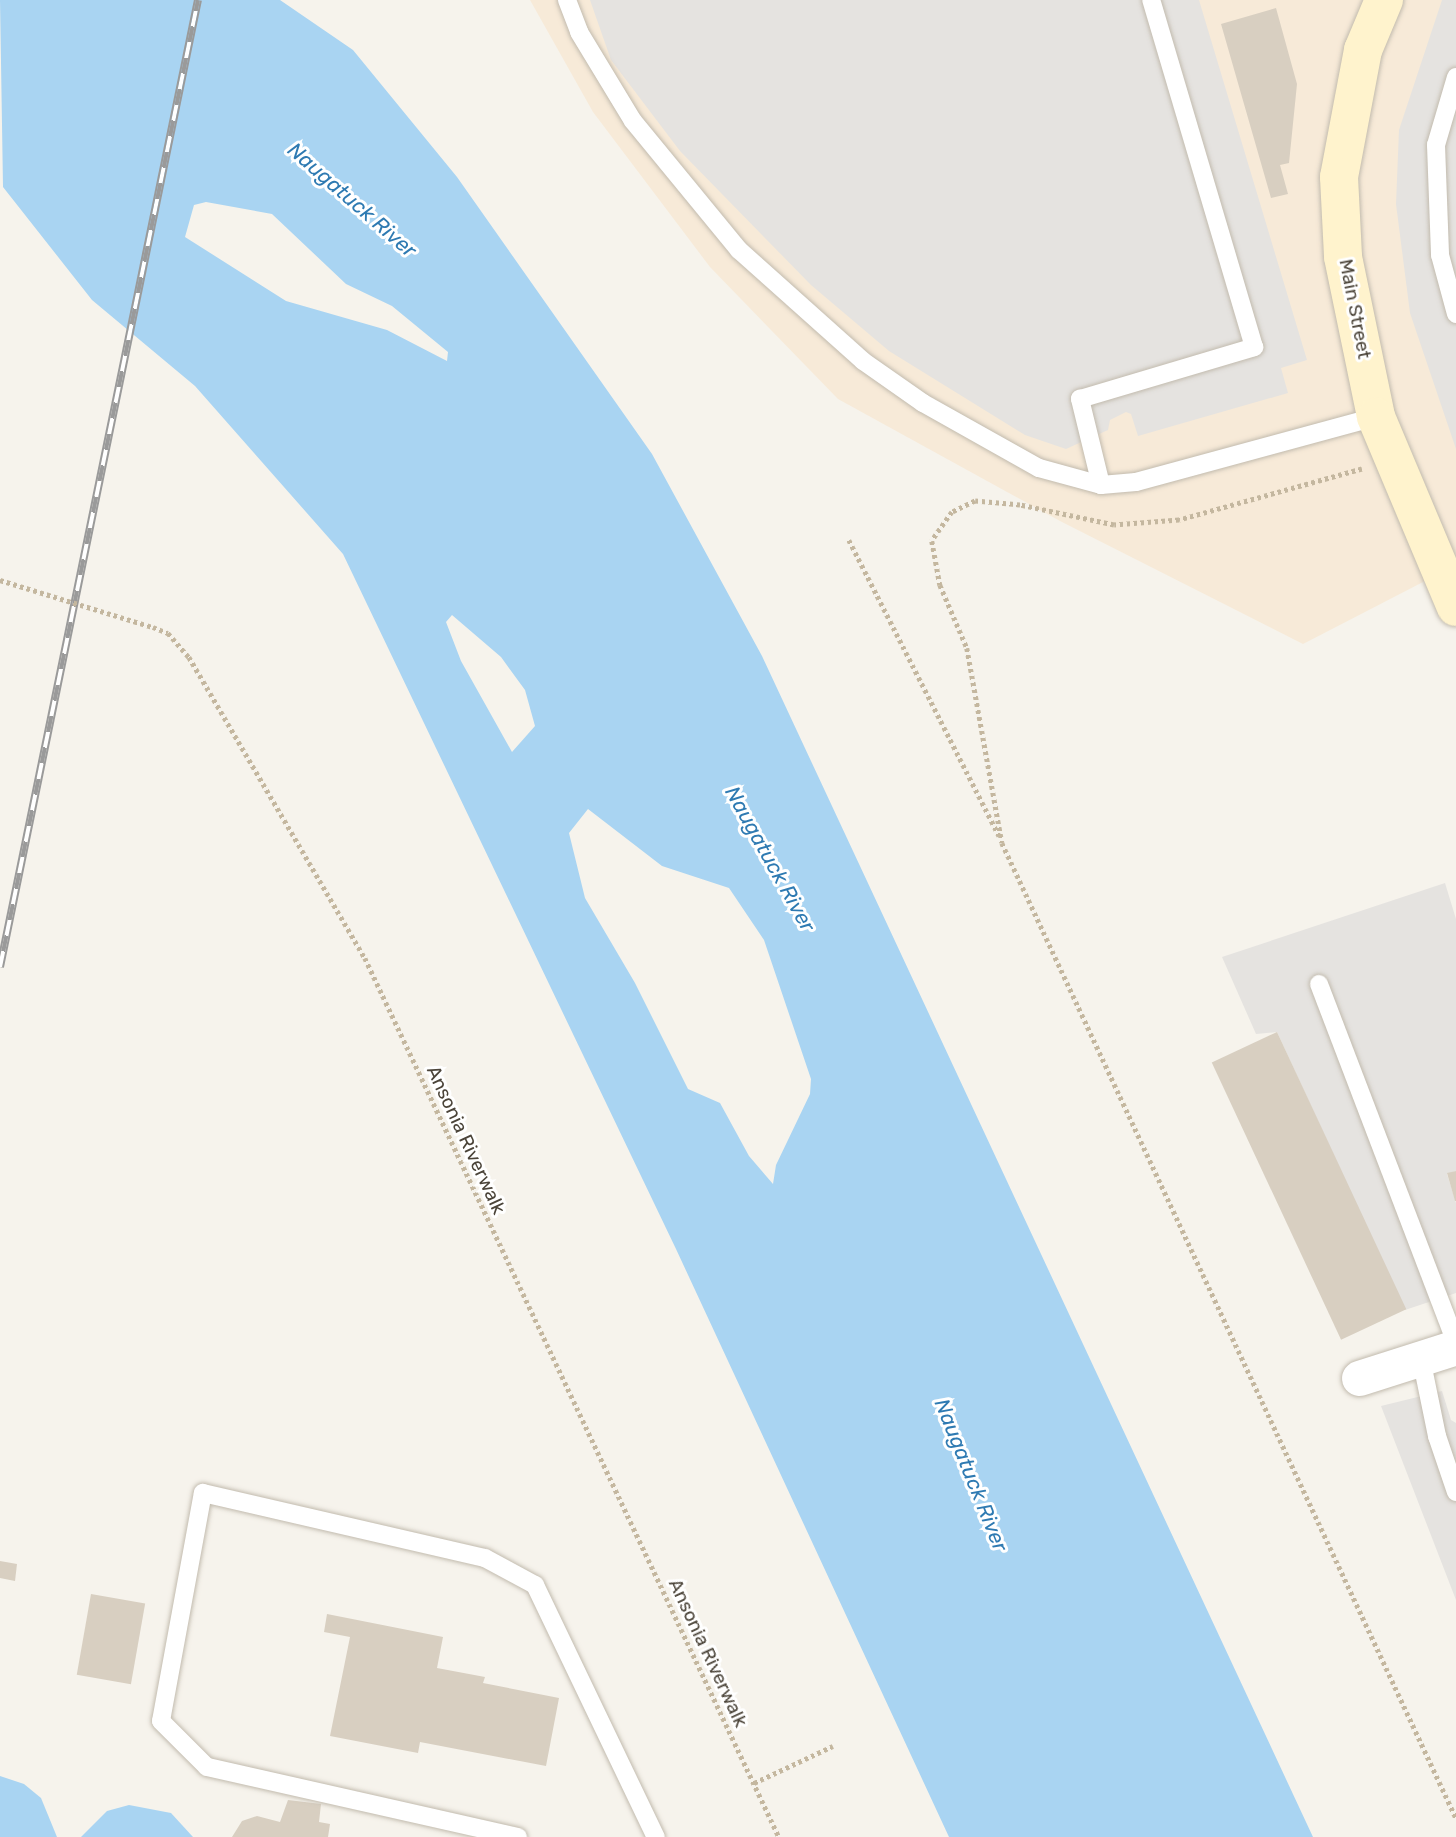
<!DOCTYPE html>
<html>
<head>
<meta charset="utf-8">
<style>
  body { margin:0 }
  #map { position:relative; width:1456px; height:1837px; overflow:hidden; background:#f6f3ec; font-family:Rubik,sans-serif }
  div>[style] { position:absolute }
  .commercial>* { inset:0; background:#f7ead8 }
  .parking>* { inset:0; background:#e5e3e0 }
  .water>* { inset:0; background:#a9d4f2 }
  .building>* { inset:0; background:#d8cfc1; transform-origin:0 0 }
  .path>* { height:4.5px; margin-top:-2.25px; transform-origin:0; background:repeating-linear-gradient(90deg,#c4b79f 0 3.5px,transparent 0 7px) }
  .roads { filter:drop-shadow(0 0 2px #c2bbae) drop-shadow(0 0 2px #c2bbae) }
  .service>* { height:18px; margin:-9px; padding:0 9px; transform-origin:9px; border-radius:9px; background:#fff }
  .minor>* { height:35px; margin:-17.5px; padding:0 17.5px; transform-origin:17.5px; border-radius:17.5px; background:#fff }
  .secondary>* { height:38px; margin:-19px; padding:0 19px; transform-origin:19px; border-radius:19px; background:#fff3cd }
  .rail>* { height:8px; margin-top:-4px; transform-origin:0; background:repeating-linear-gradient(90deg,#fff 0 16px,#9a9a9a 0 32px); box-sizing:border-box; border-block:2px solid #9a9a9a }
  .path-bridge>* { height:4.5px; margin-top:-2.25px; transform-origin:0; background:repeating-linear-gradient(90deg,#c4b79f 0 3.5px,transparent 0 7px) }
  span { translate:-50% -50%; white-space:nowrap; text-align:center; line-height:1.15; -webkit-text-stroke:6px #fff; paint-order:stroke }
  .street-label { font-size:19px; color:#4b4439 }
  .water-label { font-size:21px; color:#2e7ab2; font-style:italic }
</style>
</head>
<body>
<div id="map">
  <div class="commercial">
    <div style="clip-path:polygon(530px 0,1456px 0,1456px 565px,1303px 644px,1060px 521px,838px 399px,710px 267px,593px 112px)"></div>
  </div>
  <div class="parking">
    <div style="clip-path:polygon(590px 0,1199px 0,1307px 360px,1281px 368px,1288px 393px,1138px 436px,1131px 414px,1126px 412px,1110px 420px,1108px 430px,1066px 449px,1025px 435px,889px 351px,811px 285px,680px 151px,611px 60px)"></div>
    <div style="clip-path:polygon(1442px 0,1456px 0,1456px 449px,1410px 313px,1396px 204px,1399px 130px)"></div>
    <div style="clip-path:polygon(1445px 883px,1456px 919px,1456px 1171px,1447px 1174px,1456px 1203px,1456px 1293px,1405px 1310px,1277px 1032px,1256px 1034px,1222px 957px)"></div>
    <div style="clip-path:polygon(1442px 1391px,1451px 1420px,1456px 1423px,1456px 1600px,1381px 1406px)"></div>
  </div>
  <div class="water">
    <div style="clip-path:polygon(evenodd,0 0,280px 0,353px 50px,457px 177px,652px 454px,762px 656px,1313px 1837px,949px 1837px,676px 1249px,343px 554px,195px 386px,92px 300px,3px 187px,0 0,206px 202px,272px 214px,346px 284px,392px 306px,448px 352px,447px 361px,387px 330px,286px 301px,185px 237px,194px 205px,206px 202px,0 0,452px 615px,501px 657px,525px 690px,535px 726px,512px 752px,461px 661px,446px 622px,452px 615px,0 0,588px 809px,662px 866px,729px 888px,764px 940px,811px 1079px,810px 1094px,776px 1165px,773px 1184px,749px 1156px,720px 1103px,688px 1089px,635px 983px,585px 898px,569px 833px,588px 809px)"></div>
    <div style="clip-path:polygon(0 1776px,24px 1784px,41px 1798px,57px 1837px,0 1837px)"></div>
    <div style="clip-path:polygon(129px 1805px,171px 1813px,193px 1837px,81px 1837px,107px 1811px)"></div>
  </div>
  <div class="building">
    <div style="clip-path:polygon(1276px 8px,1297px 84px,1289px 163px,1280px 165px,1288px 194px,1271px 198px,1221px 24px)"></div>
    <div style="left:1277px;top:1032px;width:306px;height:72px;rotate:65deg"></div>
    <div style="clip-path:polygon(1456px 1171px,1456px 1201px,1455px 1201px,1447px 1173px)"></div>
    <div style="clip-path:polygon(0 1561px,17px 1564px,15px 1581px,0 1578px)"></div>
    <div style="left:91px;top:1594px;width:55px;height:82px;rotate:10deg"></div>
    <div style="clip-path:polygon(327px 1614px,443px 1637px,437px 1668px,485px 1677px,483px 1683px,559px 1698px,546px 1766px,420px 1742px,418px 1753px,330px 1736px,350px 1637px,324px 1632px)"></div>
    <div style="clip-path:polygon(288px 1800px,321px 1804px,319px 1822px,330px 1824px,328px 1837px,232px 1837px,242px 1821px,257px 1816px,280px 1822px)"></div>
  </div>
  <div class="path">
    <div style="left:1362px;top:469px;width:190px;rotate:164.4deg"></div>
    <div style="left:1179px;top:520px;width:65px;rotate:175.6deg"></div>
    <div style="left:1114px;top:525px;width:96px;rotate:-168deg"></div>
    <div style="left:1020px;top:505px;width:45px;rotate:-174.9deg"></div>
    <div style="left:975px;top:501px;width:25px;rotate:154deg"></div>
    <div style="left:952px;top:512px;width:35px;rotate:125deg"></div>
    <div style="left:932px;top:541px;width:45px;rotate:79.7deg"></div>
    <div style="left:940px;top:585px;width:69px;rotate:66.8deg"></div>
    <div style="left:967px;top:648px;width:198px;rotate:79.8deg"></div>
    <div style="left:1002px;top:843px;width:1076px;rotate:65.03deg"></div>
    <div style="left:849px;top:540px;width:332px;rotate:63.1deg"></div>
    <div style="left:153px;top:627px;width:16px;rotate:22deg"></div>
    <div style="left:168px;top:633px;width:32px;rotate:49deg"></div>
    <div style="left:189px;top:657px;width:349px;rotate:59.7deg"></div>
    <div style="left:365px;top:958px;width:972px;rotate:64.78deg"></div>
    <div style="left:754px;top:1783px;width:87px;rotate:-25.1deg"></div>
  </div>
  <div class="roads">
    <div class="service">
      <div style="left:567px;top:0;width:34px;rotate:69deg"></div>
      <div style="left:579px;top:32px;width:104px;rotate:58.8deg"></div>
      <div style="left:633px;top:121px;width:167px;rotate:50.6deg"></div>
      <div style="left:739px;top:250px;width:166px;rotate:41.8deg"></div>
      <div style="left:863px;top:361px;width:73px;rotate:35deg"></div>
      <div style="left:923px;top:403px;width:133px;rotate:29.3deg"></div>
      <div style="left:1039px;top:468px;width:64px;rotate:15.3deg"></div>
      <div style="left:1101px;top:485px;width:35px;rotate:-5deg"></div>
      <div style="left:1136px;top:482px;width:249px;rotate:-15.2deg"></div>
      <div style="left:1456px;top:77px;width:71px;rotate:106.4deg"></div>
      <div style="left:1436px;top:145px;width:110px;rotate:87.9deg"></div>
      <div style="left:1440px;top:255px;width:61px;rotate:74.8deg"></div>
      <div style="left:1101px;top:485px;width:89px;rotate:-103.7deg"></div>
      <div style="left:1080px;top:399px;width:182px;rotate:-16.6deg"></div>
      <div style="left:1254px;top:347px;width:362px;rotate:-106.5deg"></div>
      <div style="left:1319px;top:984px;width:383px;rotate:69.1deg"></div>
      <div style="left:1421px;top:1358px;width:80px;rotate:78.4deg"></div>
      <div style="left:1437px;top:1436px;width:59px;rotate:71.3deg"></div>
      <div style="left:518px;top:1837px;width:319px;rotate:-167.3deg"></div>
      <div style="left:207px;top:1767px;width:65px;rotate:-135deg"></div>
      <div style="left:161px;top:1721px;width:232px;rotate:-79.6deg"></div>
      <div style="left:203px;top:1493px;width:289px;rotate:13deg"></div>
      <div style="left:485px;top:1558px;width:57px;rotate:28.4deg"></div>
      <div style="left:535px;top:1585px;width:280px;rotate:64.4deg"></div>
    </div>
    <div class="minor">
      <div style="left:1359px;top:1378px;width:102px;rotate:-17.7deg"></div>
    </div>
    <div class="secondary">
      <div style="left:1384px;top:0;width:54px;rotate:112.8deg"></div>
      <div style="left:1363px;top:50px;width:129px;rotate:100.7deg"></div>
      <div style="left:1339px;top:177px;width:80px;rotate:87.1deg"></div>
      <div style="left:1343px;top:257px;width:163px;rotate:78.3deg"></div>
      <div style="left:1376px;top:417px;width:206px;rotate:67.2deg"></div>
    </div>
  </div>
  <div class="rail">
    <div style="left:0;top:967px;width:987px;rotate:-78.43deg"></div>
  </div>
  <div class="path-bridge">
    <div style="left:0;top:580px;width:160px;rotate:17.1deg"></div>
  </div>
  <div class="street-label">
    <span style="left:1355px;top:309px;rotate:79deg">Main Street</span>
    <span style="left:466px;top:1140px;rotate:65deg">Ansonia Riverwalk</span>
    <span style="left:708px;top:1653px;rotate:65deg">Ansonia Riverwalk</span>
  </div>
  <div class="water-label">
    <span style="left:352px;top:200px;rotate:41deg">Naugatuck River</span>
    <span style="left:770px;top:859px;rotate:61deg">Naugatuck River</span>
    <span style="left:971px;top:1475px;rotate:68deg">Naugatuck River</span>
  </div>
</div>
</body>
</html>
